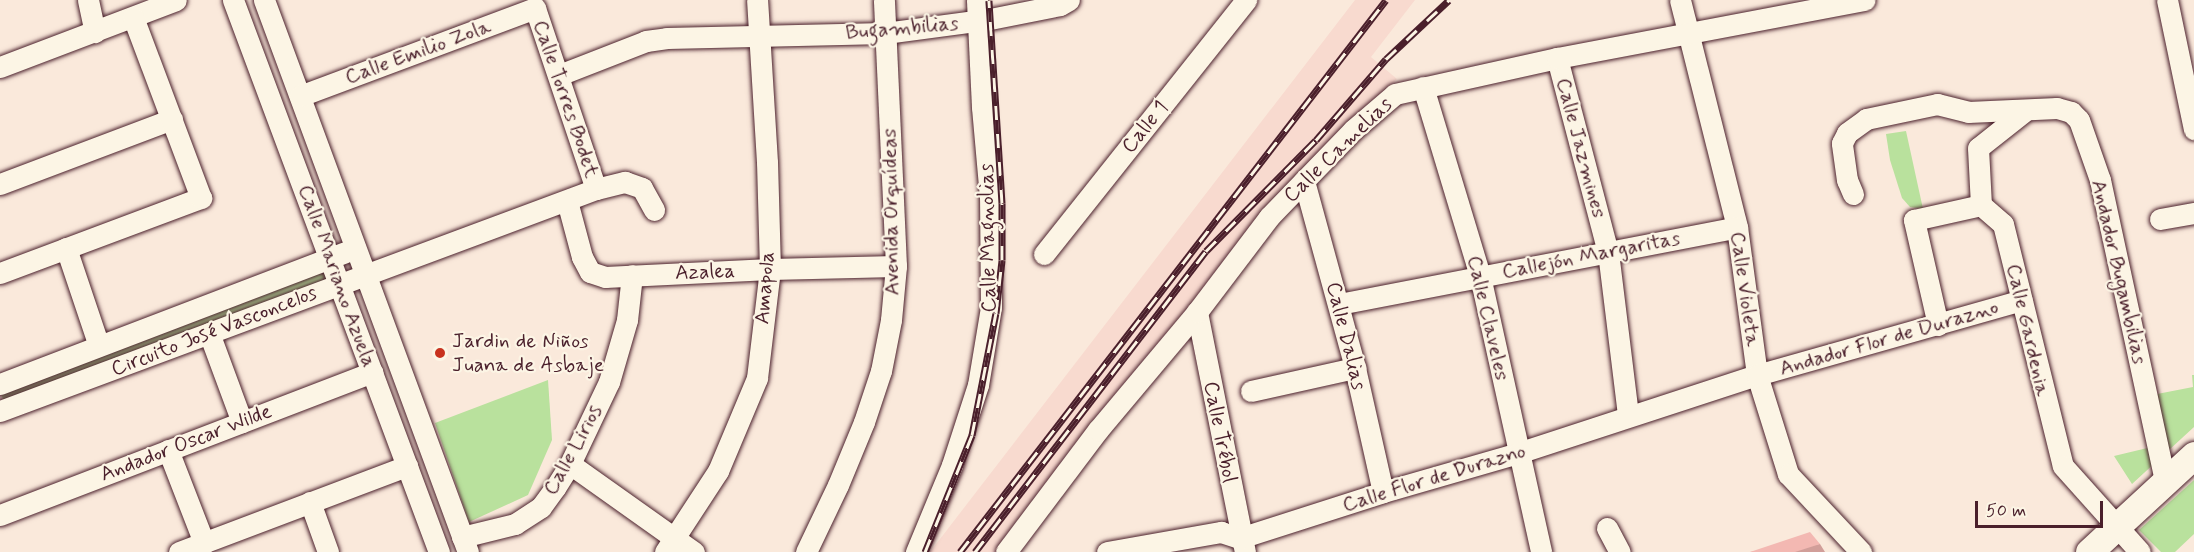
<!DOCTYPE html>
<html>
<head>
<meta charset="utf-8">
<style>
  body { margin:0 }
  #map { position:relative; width:2194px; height:552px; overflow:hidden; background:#fae9db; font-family:Mynerve,sans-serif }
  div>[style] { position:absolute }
  .built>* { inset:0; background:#f8dacf }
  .green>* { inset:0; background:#b9e19d; transform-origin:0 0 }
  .roads { filter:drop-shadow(0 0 2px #4a1f2b) drop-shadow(0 0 2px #4a1f2b) }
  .minor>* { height:21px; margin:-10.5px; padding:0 10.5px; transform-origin:10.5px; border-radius:10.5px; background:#fcf5e5 }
  .major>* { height:27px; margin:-13.5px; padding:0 13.5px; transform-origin:13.5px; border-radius:13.5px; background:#fcf5e5 }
  .rail>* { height:7px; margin-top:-3.5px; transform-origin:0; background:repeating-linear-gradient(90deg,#fcf5e5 0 14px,#4a1f2b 0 28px); box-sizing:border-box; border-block:2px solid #4a1f2b }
  .wall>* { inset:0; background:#d19e99 }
  .building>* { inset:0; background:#f3b8b2 }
  .dots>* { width:16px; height:16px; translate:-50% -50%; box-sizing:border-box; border:3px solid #fcf5e5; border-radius:50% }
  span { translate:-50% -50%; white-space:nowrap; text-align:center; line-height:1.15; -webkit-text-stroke:4.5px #fcf5e5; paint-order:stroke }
  .street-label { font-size:21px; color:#4a1f2b }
  .poi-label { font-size:21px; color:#4a1f2b }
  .left { translate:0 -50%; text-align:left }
  .scale { position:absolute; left:1975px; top:501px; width:128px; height:27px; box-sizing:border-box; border:3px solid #4a1f2b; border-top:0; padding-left:8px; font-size:18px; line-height:21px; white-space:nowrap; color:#4a1f2b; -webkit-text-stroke:4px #fcf5e5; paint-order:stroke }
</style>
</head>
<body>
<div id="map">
  <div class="built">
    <div style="clip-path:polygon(1355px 0,1415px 0,1371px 57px,1397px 79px,1320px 154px,997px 552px,930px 552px)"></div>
  </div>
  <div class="green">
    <div style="clip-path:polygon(1906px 131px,1923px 209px,1910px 207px,1902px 198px,1890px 160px,1886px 134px)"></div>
    <div style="left:327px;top:266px;width:15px;height:350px;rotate:70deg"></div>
    <div style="clip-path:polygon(2192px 375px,2194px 375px,2194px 427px,2132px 484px,2114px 456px,2164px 444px,2152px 395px,2193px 387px)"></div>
    <div style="clip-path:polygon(548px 380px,552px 440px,528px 495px,469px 522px,435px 423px)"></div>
    <div style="clip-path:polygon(2194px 480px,2194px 534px,2175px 552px,2161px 552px,2139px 530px)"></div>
  </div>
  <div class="roads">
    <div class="minor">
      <div style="left:88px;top:0;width:33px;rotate:78deg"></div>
      <div style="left:233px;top:0;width:589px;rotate:69.54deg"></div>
      <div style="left:264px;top:0;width:588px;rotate:69.72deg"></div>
      <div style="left:1680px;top:0;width:234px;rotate:75.9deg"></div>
      <div style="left:1737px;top:227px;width:149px;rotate:82.3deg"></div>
      <div style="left:1757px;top:375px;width:104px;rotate:72.6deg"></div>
      <div style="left:1788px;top:474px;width:107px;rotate:46.9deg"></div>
      <div style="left:2167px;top:0;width:132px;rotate:78.2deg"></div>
      <div style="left:1557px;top:58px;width:201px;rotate:75.3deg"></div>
      <div style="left:1608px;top:252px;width:165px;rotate:83deg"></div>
      <div style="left:0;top:67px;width:188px;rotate:-20.8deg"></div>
      <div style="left:559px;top:75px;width:93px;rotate:-21.3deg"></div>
      <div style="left:646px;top:41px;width:21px;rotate:-8deg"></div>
      <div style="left:667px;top:38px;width:218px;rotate:-1.3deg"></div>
      <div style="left:885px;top:33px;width:106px;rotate:-7.6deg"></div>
      <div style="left:990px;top:19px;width:71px;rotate:-11.3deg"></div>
      <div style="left:1060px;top:5px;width:10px;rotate:-29deg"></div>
      <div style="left:1423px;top:87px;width:197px;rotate:73.2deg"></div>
      <div style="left:1480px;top:276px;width:283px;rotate:77.5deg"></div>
      <div style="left:300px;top:96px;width:251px;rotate:-20.5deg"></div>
      <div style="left:535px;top:8px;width:191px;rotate:71.4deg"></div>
      <div style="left:2026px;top:110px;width:61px;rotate:141.6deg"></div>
      <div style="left:1978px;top:148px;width:57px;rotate:87deg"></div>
      <div style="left:1981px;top:205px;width:29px;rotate:41deg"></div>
      <div style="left:2003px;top:224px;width:249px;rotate:76.1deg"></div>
      <div style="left:2063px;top:466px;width:115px;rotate:48.2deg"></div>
      <div style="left:1304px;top:181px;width:194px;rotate:74.7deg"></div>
      <div style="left:1355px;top:368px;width:127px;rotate:77.3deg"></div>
      <div style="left:0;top:184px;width:184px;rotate:-20.7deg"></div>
      <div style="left:1853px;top:194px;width:15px;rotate:-113deg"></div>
      <div style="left:1847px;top:180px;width:37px;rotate:-98deg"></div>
      <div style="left:1842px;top:143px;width:11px;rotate:-63deg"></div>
      <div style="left:1847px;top:133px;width:24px;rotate:-36deg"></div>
      <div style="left:1866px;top:119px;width:73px;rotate:-11.9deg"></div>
      <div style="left:1937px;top:104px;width:32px;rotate:14deg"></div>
      <div style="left:1968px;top:112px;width:89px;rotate:-2.6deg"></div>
      <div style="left:2057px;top:108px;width:15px;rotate:16deg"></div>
      <div style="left:2071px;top:112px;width:11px;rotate:45deg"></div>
      <div style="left:2079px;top:120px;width:64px;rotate:70.7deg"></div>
      <div style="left:2100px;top:180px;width:308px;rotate:77.8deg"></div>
      <div style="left:567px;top:201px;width:58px;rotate:75deg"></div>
      <div style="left:582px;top:257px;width:17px;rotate:62deg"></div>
      <div style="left:590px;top:272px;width:16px;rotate:18deg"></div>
      <div style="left:605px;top:277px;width:165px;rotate:-2.8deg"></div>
      <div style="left:770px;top:269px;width:126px;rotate:-1.4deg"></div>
      <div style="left:2160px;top:219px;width:35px;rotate:-10deg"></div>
      <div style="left:66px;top:248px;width:103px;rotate:71.4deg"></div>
      <div style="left:1044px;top:254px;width:325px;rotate:-51.5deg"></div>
      <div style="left:0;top:273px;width:215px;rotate:-20.5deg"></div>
      <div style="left:201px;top:198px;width:193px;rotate:-110.6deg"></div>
      <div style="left:1339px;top:304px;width:405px;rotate:-10.9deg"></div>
      <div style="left:1197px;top:312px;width:245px;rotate:78.7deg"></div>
      <div style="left:1938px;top:325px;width:108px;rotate:-102.9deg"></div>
      <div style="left:1914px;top:220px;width:69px;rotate:-12.6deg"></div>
      <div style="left:209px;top:333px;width:95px;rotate:69.7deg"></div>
      <div style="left:0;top:384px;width:369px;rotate:-20.9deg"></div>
      <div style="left:1251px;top:391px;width:107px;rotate:-12.5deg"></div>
      <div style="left:0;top:411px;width:636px;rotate:-20.43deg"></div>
      <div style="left:596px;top:189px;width:30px;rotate:-14deg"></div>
      <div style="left:625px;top:182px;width:18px;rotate:19deg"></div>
      <div style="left:642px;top:188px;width:25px;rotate:61deg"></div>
      <div style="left:168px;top:450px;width:100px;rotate:68.8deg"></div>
      <div style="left:570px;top:464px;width:152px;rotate:35.4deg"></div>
      <div style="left:310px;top:502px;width:53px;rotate:70.2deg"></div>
      <div style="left:0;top:515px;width:399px;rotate:-21deg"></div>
      <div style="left:1607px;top:528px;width:27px;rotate:62deg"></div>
      <div style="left:462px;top:537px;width:55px;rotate:-13.8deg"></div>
      <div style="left:515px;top:524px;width:31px;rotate:-33deg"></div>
      <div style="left:541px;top:507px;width:24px;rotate:-54deg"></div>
      <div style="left:555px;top:488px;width:28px;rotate:-58deg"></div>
      <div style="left:570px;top:464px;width:91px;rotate:-64.6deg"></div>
      <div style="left:609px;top:382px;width:65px;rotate:-73.8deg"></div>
      <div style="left:627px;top:320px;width:45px;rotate:-83.7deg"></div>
      <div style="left:179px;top:552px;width:244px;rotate:-20.7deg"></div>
      <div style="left:665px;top:552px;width:97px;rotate:-56.8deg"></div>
      <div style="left:718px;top:471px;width:101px;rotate:-67.2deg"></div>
      <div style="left:757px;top:378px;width:110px;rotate:-83.2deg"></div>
      <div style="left:770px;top:269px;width:107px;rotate:-91.6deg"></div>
      <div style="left:767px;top:162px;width:162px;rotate:-93.5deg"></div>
      <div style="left:806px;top:552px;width:74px;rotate:-64.5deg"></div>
      <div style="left:838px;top:485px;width:68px;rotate:-67.6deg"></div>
      <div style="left:864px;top:422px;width:54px;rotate:-71.6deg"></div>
      <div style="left:881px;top:371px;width:52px;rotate:-78.9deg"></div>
      <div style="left:891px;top:320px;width:54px;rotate:-84.7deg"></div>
      <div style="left:896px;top:266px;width:266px;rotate:-92.6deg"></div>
      <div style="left:916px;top:552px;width:94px;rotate:-67.5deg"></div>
      <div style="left:952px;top:465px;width:84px;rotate:-72deg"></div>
      <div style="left:978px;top:385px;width:79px;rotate:-80.5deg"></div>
      <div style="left:991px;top:307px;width:110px;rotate:-90.5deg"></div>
      <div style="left:990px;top:197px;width:90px;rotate:-95.1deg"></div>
      <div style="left:982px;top:107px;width:107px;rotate:-92.7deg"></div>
      <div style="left:1006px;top:552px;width:153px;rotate:-53deg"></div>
      <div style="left:1098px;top:430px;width:154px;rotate:-50deg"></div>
      <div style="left:1197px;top:312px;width:119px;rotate:-52.8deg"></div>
      <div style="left:1269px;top:217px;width:121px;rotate:-46deg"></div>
      <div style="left:1353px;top:130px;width:55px;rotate:-40.6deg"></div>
      <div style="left:1395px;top:94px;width:166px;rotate:-12.5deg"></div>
      <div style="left:1557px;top:58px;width:313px;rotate:-10.7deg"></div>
      <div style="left:1107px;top:552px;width:116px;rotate:-10deg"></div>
      <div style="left:1221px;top:532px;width:20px;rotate:18deg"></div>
      <div style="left:1240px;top:538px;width:150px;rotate:-17.8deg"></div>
      <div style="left:1383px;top:492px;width:141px;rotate:-16.1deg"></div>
      <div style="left:1518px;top:453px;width:251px;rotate:-18.1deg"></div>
      <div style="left:1757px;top:375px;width:275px;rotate:-15.8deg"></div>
    </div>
    <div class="major">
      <div style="left:2089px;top:552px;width:143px;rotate:-42.7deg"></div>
    </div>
  </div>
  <div class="rail">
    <div style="left:925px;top:552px;width:126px;rotate:-68.1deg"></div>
    <div style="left:972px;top:435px;width:124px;rotate:-78.9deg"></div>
    <div style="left:996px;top:313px;width:53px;rotate:-83.5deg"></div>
    <div style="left:1002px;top:260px;width:57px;rotate:-90deg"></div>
    <div style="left:1002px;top:203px;width:203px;rotate:-93.7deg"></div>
    <div style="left:960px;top:552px;width:697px;rotate:-52.34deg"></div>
    <div style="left:975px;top:552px;width:379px;rotate:-52.5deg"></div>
    <div style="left:1206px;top:251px;width:156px;rotate:-45.3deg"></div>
    <div style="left:1316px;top:140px;width:107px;rotate:-49.2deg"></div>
    <div style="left:1386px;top:59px;width:86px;rotate:-43.1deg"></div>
  </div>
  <div class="wall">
    <div style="clip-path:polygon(1820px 544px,1825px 552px,1750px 552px)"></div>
  </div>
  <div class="building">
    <div style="clip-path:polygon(1810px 532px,1820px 544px,1795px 552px,1750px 552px)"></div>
  </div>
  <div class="dots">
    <div style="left:440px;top:353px;background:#c8321e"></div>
  </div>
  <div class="street-label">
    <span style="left:902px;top:28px;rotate:-5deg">Bugambilias</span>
    <span style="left:418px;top:52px;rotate:-20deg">Calle Emilio Zola</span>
    <span style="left:566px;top:99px;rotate:71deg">Calle Torres Bodet</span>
    <span style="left:1145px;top:127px;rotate:-51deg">Calle 1</span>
    <span style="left:1581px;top:148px;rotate:75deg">Calle Jazmines</span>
    <span style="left:1338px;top:150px;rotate:-44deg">Calle Camelias</span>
    <span style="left:891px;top:212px;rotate:-91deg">Avenida Orquídeas</span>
    <span style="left:988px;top:238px;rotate:-91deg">Calle Magnolias</span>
    <span style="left:1591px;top:255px;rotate:-11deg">Callejón Margaritas</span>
    <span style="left:705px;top:272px;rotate:-2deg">Azalea</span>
    <span style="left:2119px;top:272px;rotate:77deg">Andador Bugambilias</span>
    <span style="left:337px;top:276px;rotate:70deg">Calle Mariano Azuela</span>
    <span style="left:765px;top:288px;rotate:-86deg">Amapola</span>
    <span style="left:1745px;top:289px;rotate:82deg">Calle Violeta</span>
    <span style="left:1488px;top:318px;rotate:77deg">Calle Claveles</span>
    <span style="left:2028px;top:330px;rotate:77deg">Calle Gardenia</span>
    <span style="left:214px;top:331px;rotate:-21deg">Circuito José Vasconcelos</span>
    <span style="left:1346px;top:336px;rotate:76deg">Calle Dalias</span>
    <span style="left:1889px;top:338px;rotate:-16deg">Andador Flor de Durazno</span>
    <span style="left:1220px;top:432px;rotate:79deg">Calle Trébol</span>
    <span style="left:186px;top:443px;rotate:-21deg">Andador Oscar Wilde</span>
    <span style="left:573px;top:450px;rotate:-61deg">Calle Lirios</span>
    <span style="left:1434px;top:478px;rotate:-17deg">Calle Flor de Durazno</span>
  </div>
  <div class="poi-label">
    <span class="left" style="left:452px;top:353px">Jardin de Niños<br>Juana de Asbaje</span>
  </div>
  <div class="scale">50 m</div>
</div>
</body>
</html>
